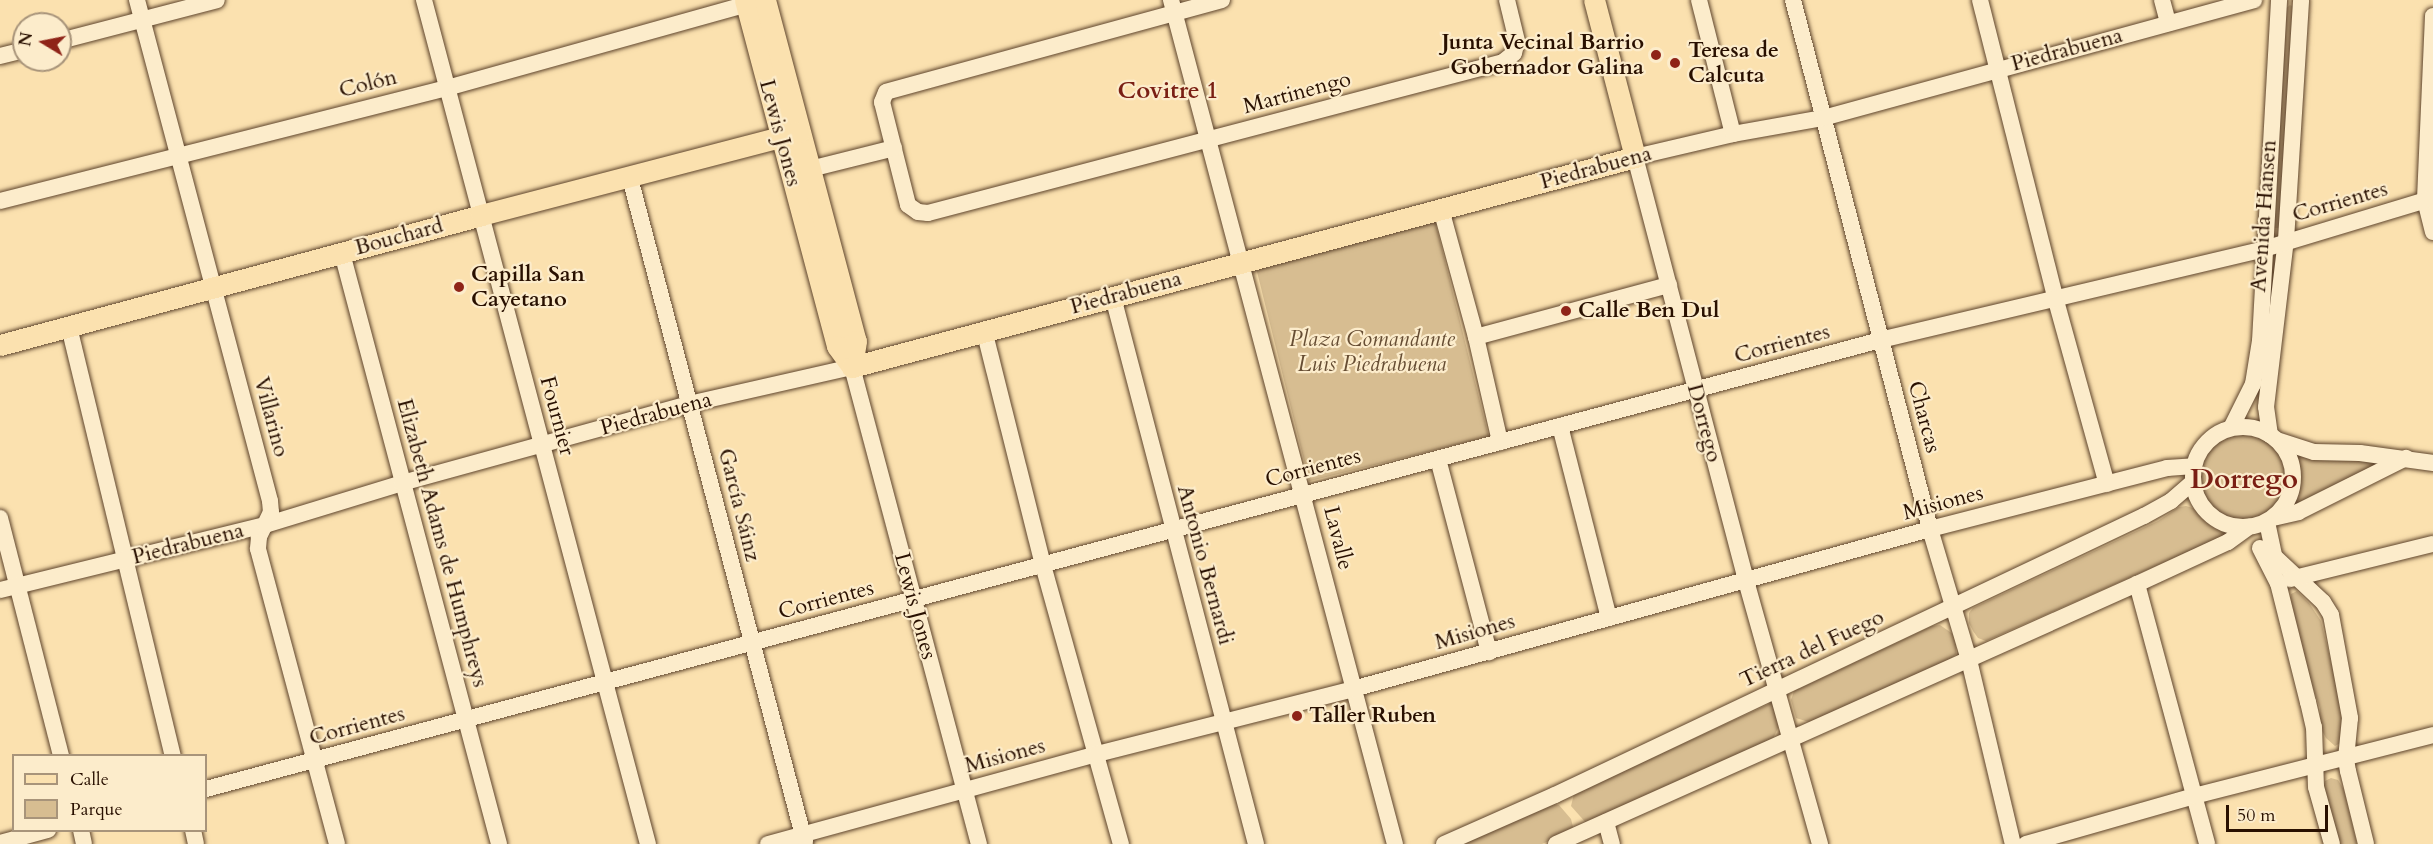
<!DOCTYPE html>
<html>
<head>
<meta charset="utf-8">
<style>
  body { margin:0 }
  #map { position:relative; width:2433px; height:844px; overflow:hidden; background:#fbe1af; font-family:Cardo,serif }
  div>[style] { position:absolute }
  .green>* { inset:0; background:#d7bd91; transform-origin:0 0 }
  .round { border-radius:50% }
  .roads { filter:drop-shadow(0 0 2px #5e442c) drop-shadow(0 0 2px #5e442c) }
  .minor>* { height:16px; margin:-8px; padding:0 8px; transform-origin:8px; border-radius:8px; background:#fceccb }
  .minor>.ring { margin:-8px; padding:0; box-sizing:content-box; background:none; border:16px solid #fceccb; border-radius:50% }
  .major>* { height:21px; margin:-10.5px; padding:0 10.5px; transform-origin:10.5px; border-radius:10.5px; background:#fbe1af }
  .dots>* { width:16px; height:16px; translate:-50% -50%; box-sizing:border-box; border:3px solid #fceccb; border-radius:50% }
  span { translate:-50% -50%; white-space:nowrap; text-align:center; line-height:1.15; -webkit-text-stroke:4.5px #fceccb; paint-order:stroke }
  .poi-label { font-size:22px; color:#291000; font-weight:700 }
  .right { translate:-100% -50%; text-align:right }
  .left { translate:0 -50%; text-align:left }
  .street-label { font-size:22px; color:#291000 }
  .park-label { font-size:22px; color:#664d33; font-style:italic }
  .neighbourhood-label { font-size:24px; color:#7a1f14; font-weight:700 }
  .district-label { font-size:28px; color:#7a1f14; font-weight:700 }
  .legend { position:absolute; left:12px; top:754px; width:195px; height:78px; box-sizing:border-box; background:#fceccb; border:2px solid #a8947a; margin:0; padding:8px 10px; list-style:none; font-size:18px; color:#291000 }
  .legend li { display:flex; align-items:center; gap:12px; height:30px }
  .legend b { width:30px; border:2px solid #a8947a }
  .north { position:absolute; left:12px; top:12px; width:60px; height:60px; box-sizing:border-box; background:#fceccb; border:2px solid #a8947a; border-radius:50%; rotate:280deg; font-size:16px; font-weight:700; line-height:24px; text-align:center; color:#291000 }
  .north::after { content:''; display:block; margin:auto; width:21px; height:27px; background:#8f2418; clip-path:polygon(50% 0,100% 100%,50% 72%,0 100%) }
  .scale { position:absolute; left:2226px; top:805px; width:102px; height:27px; box-sizing:border-box; border:3px solid #291000; border-top:0; padding-left:8px; font-size:18px; line-height:21px; white-space:nowrap; color:#291000; -webkit-text-stroke:4px #fceccb; paint-order:stroke }
</style>
</head>
<body>
<div id="map">
  <div class="green">
    <div style="clip-path:polygon(2290px 5px,2294px 7px,2281px 228px,2273px 228px,2284px 10px)"></div>
    <div style="left:1435px;top:221px;width:222px;height:185px;rotate:76deg"></div>
    <div class="round" style="left:2200px;top:435px;width:86px;height:86px"></div>
    <div style="clip-path:polygon(2290px 448px,2387px 461px,2286px 510px,2296px 471px)"></div>
    <div style="clip-path:polygon(2186px 506px,2193px 508px,2226px 535px,1986px 641px,1978px 638px,1973px 631px,1969px 623px,1969px 613px,1973px 608px,2158px 521px,2179px 507px)"></div>
    <div style="clip-path:polygon(2297px 591px,2309px 603px,2321px 621px,2339px 695px,2343px 735px,2342px 742px,2335px 746px,2326px 738px,2320px 727px,2320px 708px,2301px 654px,2289px 606px,2291px 594px)"></div>
    <div style="clip-path:polygon(1940px 625px,1953px 634px,1956px 644px,1956px 654px,1950px 660px,1812px 723px,1796px 718px,1791px 700px,1794px 691px,1932px 626px)"></div>
    <div style="clip-path:polygon(1778px 703px,1781px 721px,1773px 739px,1587px 824px,1571px 806px,1574px 794px,1769px 704px)"></div>
    <div style="clip-path:polygon(2331px 778px,2338px 780px,2344px 790px,2357px 844px,2336px 844px,2322px 789px,2325px 781px)"></div>
    <div style="clip-path:polygon(1553px 804px,1559px 805px,1571px 819px,1573px 827px,1568px 833px,1542px 844px,1462px 844px)"></div>
  </div>
  <div class="roads">
    <div class="minor">
      <div style="left:137px;top:0;width:518px;rotate:75.13deg"></div>
      <div style="left:270px;top:501px;width:11px;rotate:85deg"></div>
      <div style="left:271px;top:512px;width:28px;rotate:116deg"></div>
      <div style="left:259px;top:537px;width:12px;rotate:95deg"></div>
      <div style="left:258px;top:549px;width:305px;rotate:75deg"></div>
      <div style="left:424px;top:0;width:873px;rotate:75.14deg"></div>
      <div style="left:1171px;top:0;width:873px;rotate:75.14deg"></div>
      <div style="left:1222px;top:0;width:348px;rotate:164.7deg"></div>
      <div style="left:886px;top:92px;width:11px;rotate:112deg"></div>
      <div style="left:882px;top:102px;width:106px;rotate:75.8deg"></div>
      <div style="left:908px;top:205px;width:12px;rotate:35deg"></div>
      <div style="left:918px;top:212px;width:10px;rotate:6deg"></div>
      <div style="left:928px;top:213px;width:594px;rotate:-14.71deg"></div>
      <div style="left:1503px;top:62px;width:14px;rotate:-39deg"></div>
      <div style="left:1514px;top:53px;width:12px;rotate:-76deg"></div>
      <div style="left:1517px;top:41px;width:42px;rotate:-103.7deg"></div>
      <div style="left:1699px;top:0;width:138px;rotate:75.8deg"></div>
      <div style="left:1793px;top:0;width:546px;rotate:75.48deg"></div>
      <div style="left:1930px;top:529px;width:137px;rotate:73.4deg"></div>
      <div style="left:1969px;top:660px;width:189px;rotate:76.6deg"></div>
      <div style="left:1980px;top:0;width:306px;rotate:75.8deg"></div>
      <div style="left:2055px;top:297px;width:194px;rotate:74.5deg"></div>
      <div style="left:2162px;top:0;width:24px;rotate:75deg"></div>
      <div style="left:2433px;top:16px;width:184px;rotate:92.5deg"></div>
      <div style="left:2425px;top:200px;width:33px;rotate:76deg"></div>
      <div style="left:60px;top:41px;width:162px;rotate:-14.6deg"></div>
      <div style="left:0;top:56px;width:25px;rotate:-14deg"></div>
      <div style="left:798px;top:172px;width:99px;rotate:-14deg"></div>
      <div style="left:630px;top:178px;width:688px;rotate:75.26deg"></div>
      <div style="left:0;top:201px;width:461px;rotate:-14.2deg"></div>
      <div style="left:447px;top:88px;width:321px;rotate:-15.6deg"></div>
      <div style="left:1441px;top:209px;width:133px;rotate:74.7deg"></div>
      <div style="left:1476px;top:337px;width:108px;rotate:77.1deg"></div>
      <div style="left:342px;top:253px;width:611px;rotate:75.12deg"></div>
      <div style="left:1113px;top:297px;width:565px;rotate:75.35deg"></div>
      <div style="left:69px;top:327px;width:441px;rotate:76.4deg"></div>
      <div style="left:984px;top:330px;width:242px;rotate:75.9deg"></div>
      <div style="left:1043px;top:565px;width:290px;rotate:74.4deg"></div>
      <div style="left:1476px;top:337px;width:200px;rotate:-15.1deg"></div>
      <div style="left:1560px;top:426px;width:198px;rotate:75.7deg"></div>
      <div class="ring" style="left:2193px;top:427px;width:84px;height:84px"></div>
      <div style="left:2231px;top:428px;width:49px;rotate:-63.4deg"></div>
      <div style="left:2253px;top:384px;width:44px;rotate:-80.8deg"></div>
      <div style="left:2260px;top:341px;width:342px;rotate:-86.8deg"></div>
      <div style="left:2270px;top:435px;width:28px;rotate:-98deg"></div>
      <div style="left:2266px;top:407px;width:168px;rotate:-83.2deg"></div>
      <div style="left:2286px;top:240px;width:240px;rotate:-86.4deg"></div>
      <div style="left:2277px;top:440px;width:39px;rotate:18deg"></div>
      <div style="left:2314px;top:452px;width:46px;rotate:1.2deg"></div>
      <div style="left:2360px;top:453px;width:74px;rotate:7.8deg"></div>
      <div style="left:1438px;top:459px;width:200px;rotate:75.2deg"></div>
      <div style="left:0;top:518px;width:246px;rotate:75.6deg"></div>
      <div style="left:2273px;top:518px;width:26px;rotate:-13deg"></div>
      <div style="left:2298px;top:512px;width:121px;rotate:-26.6deg"></div>
      <div style="left:2267px;top:522px;width:35px;rotate:78deg"></div>
      <div style="left:2274px;top:556px;width:67px;rotate:43.2deg"></div>
      <div style="left:2323px;top:602px;width:15px;rotate:58deg"></div>
      <div style="left:2331px;top:615px;width:105px;rotate:79.5deg"></div>
      <div style="left:2350px;top:718px;width:41px;rotate:95.6deg"></div>
      <div style="left:2346px;top:759px;width:12px;rotate:81deg"></div>
      <div style="left:2348px;top:771px;width:75px;rotate:76.1deg"></div>
      <div style="left:2260px;top:548px;width:39px;rotate:63deg"></div>
      <div style="left:2278px;top:583px;width:123px;rotate:75.9deg"></div>
      <div style="left:2308px;top:702px;width:26px;rotate:77deg"></div>
      <div style="left:2314px;top:727px;width:60px;rotate:88.1deg"></div>
      <div style="left:2316px;top:787px;width:59px;rotate:74.3deg"></div>
      <div style="left:2290px;top:579px;width:147px;rotate:-13.8deg"></div>
      <div style="left:2137px;top:584px;width:269px;rotate:74.9deg"></div>
      <div style="left:0;top:590px;width:273px;rotate:-13.8deg"></div>
      <div style="left:265px;top:525px;width:143px;rotate:-17deg"></div>
      <div style="left:402px;top:483px;width:298px;rotate:-15.4deg"></div>
      <div style="left:689px;top:404px;width:167px;rotate:-12.8deg"></div>
      <div style="left:852px;top:367px;width:494px;rotate:75.1deg"></div>
      <div style="left:206px;top:789px;width:1733px;rotate:-15.01deg"></div>
      <div style="left:1880px;top:340px;width:395px;rotate:-13.3deg"></div>
      <div style="left:2264px;top:249px;width:177px;rotate:-16.8deg"></div>
      <div style="left:1606px;top:822px;width:23px;rotate:75deg"></div>
      <div style="left:81px;top:830px;width:14px;rotate:78deg"></div>
      <div style="left:193px;top:830px;width:14px;rotate:78deg"></div>
      <div style="left:0;top:843px;width:50px;rotate:-15.2deg"></div>
      <div style="left:768px;top:844px;width:341px;rotate:-15.3deg"></div>
      <div style="left:1097px;top:754px;width:264px;rotate:-14.2deg"></div>
      <div style="left:1353px;top:689px;width:599px;rotate:-15.5deg"></div>
      <div style="left:1930px;top:529px;width:245px;rotate:-14.4deg"></div>
      <div style="left:2167px;top:468px;width:27px;rotate:-4deg"></div>
      <div style="left:1444px;top:844px;width:121px;rotate:-23.8deg"></div>
      <div style="left:1555px;top:795px;width:652px;rotate:-25.35deg"></div>
      <div style="left:2144px;top:516px;width:31px;rotate:-29deg"></div>
      <div style="left:2171px;top:501px;width:29px;rotate:-41deg"></div>
      <div style="left:1556px;top:844px;width:637px;rotate:-24.11deg"></div>
      <div style="left:2137px;top:584px;width:100px;rotate:-24.8deg"></div>
      <div style="left:2228px;top:542px;width:26px;rotate:-36deg"></div>
      <div style="left:1820px;top:844px;width:274px;rotate:-105.7deg"></div>
      <div style="left:1746px;top:580px;width:437px;rotate:-104.7deg"></div>
      <div style="left:1635px;top:157px;width:101px;rotate:-13.2deg"></div>
      <div style="left:1733px;top:134px;width:91px;rotate:-10.1deg"></div>
      <div style="left:1823px;top:118px;width:447px;rotate:-15.3deg"></div>
      <div style="left:2026px;top:844px;width:175px;rotate:-15.9deg"></div>
      <div style="left:2194px;top:796px;width:247px;rotate:-14.3deg"></div>
    </div>
    <div class="major">
      <div style="left:745px;top:0;width:358px;rotate:75.1deg"></div>
      <div style="left:837px;top:346px;width:26px;rotate:54deg"></div>
      <div style="left:765px;top:0;width:353px;rotate:75.1deg"></div>
      <div style="left:856px;top:341px;width:26px;rotate:99deg"></div>
      <div style="left:0;top:345px;width:498px;rotate:-15.1deg"></div>
      <div style="left:481px;top:215px;width:329px;rotate:-14.6deg"></div>
      <div style="left:852px;top:367px;width:811px;rotate:-15.01deg"></div>
      <div style="left:1635px;top:157px;width:162px;rotate:-104.6deg"></div>
    </div>
  </div>
  <div class="dots">
    <div style="left:1656px;top:55px;background:#8f2418"></div>
    <div style="left:1675px;top:63px;background:#8f2418"></div>
    <div style="left:459px;top:287px;background:#8f2418"></div>
    <div style="left:1566px;top:311px;background:#8f2418"></div>
    <div style="left:1297px;top:716px;background:#8f2418"></div>
  </div>
  <div class="poi-label">
    <span class="right" style="left:1644px;top:55px">Junta Vecinal Barrio<br>Gobernador Galina</span>
    <span class="left" style="left:1688px;top:63px">Teresa de<br>Calcuta</span>
    <span class="left" style="left:471px;top:287px">Capilla San<br>Cayetano</span>
    <span class="left" style="left:1578px;top:311px">Calle Ben Dul</span>
    <span class="left" style="left:1309px;top:716px">Taller Ruben</span>
  </div>
  <div class="street-label">
    <span style="left:2067px;top:50px;rotate:-15deg">Piedrabuena</span>
    <span style="left:368px;top:84px;rotate:-14deg">Colón</span>
    <span style="left:1297px;top:93px;rotate:-15deg">Martinengo</span>
    <span style="left:780px;top:133px;rotate:75deg">Lewis Jones</span>
    <span style="left:1596px;top:168px;rotate:-15deg">Piedrabuena</span>
    <span style="left:2340px;top:202px;rotate:-16deg">Corrientes</span>
    <span style="left:2264px;top:216px;rotate:-86deg">Avenida Hansen</span>
    <span style="left:399px;top:237px;rotate:-15deg">Bouchard</span>
    <span style="left:1126px;top:293px;rotate:-15deg">Piedrabuena</span>
    <span style="left:1782px;top:344px;rotate:-15deg">Corrientes</span>
    <span style="left:656px;top:414px;rotate:-15deg">Piedrabuena</span>
    <span style="left:557px;top:416px;rotate:75deg">Fournier</span>
    <span style="left:271px;top:417px;rotate:75deg">Villarino</span>
    <span style="left:1924px;top:417px;rotate:75deg">Charcas</span>
    <span style="left:1704px;top:423px;rotate:75deg">Dorrego</span>
    <span style="left:1313px;top:468px;rotate:-15deg">Corrientes</span>
    <span style="left:1943px;top:503px;rotate:-15deg">Misiones</span>
    <span style="left:739px;top:505px;rotate:76deg">García Sáinz</span>
    <span style="left:1338px;top:538px;rotate:76deg">Lavalle</span>
    <span style="left:442px;top:543px;rotate:75deg">Elizabeth Adams de Humphreys</span>
    <span style="left:188px;top:544px;rotate:-14deg">Piedrabuena</span>
    <span style="left:1205px;top:565px;rotate:75deg">Antonio Bernardi</span>
    <span style="left:826px;top:600px;rotate:-15deg">Corrientes</span>
    <span style="left:915px;top:606px;rotate:75deg">Lewis Jones</span>
    <span style="left:1475px;top:632px;rotate:-16deg">Misiones</span>
    <span style="left:1812px;top:649px;rotate:-25deg">Tierra del Fuego</span>
    <span style="left:357px;top:726px;rotate:-15deg">Corrientes</span>
    <span style="left:1005px;top:756px;rotate:-15deg">Misiones</span>
  </div>
  <div class="park-label">
    <span style="left:1372px;top:352px">Plaza Comandante<br>Luis Piedrabuena</span>
  </div>
  <div class="neighbourhood-label">
    <span style="left:1168px;top:91px">Covitre 1</span>
  </div>
  <div class="district-label">
    <span style="left:2244px;top:479px">Dorrego</span>
  </div>
  <ul class="legend">
  <li><b style="height:8px;background:#fbe1af"></b>Calle</li>
  <li><b style="height:16px;background:#d7bd91"></b>Parque</li>
  </ul>
  <div class="north">N</div>
  <div class="scale">50 m</div>
</div>
</body>
</html>
